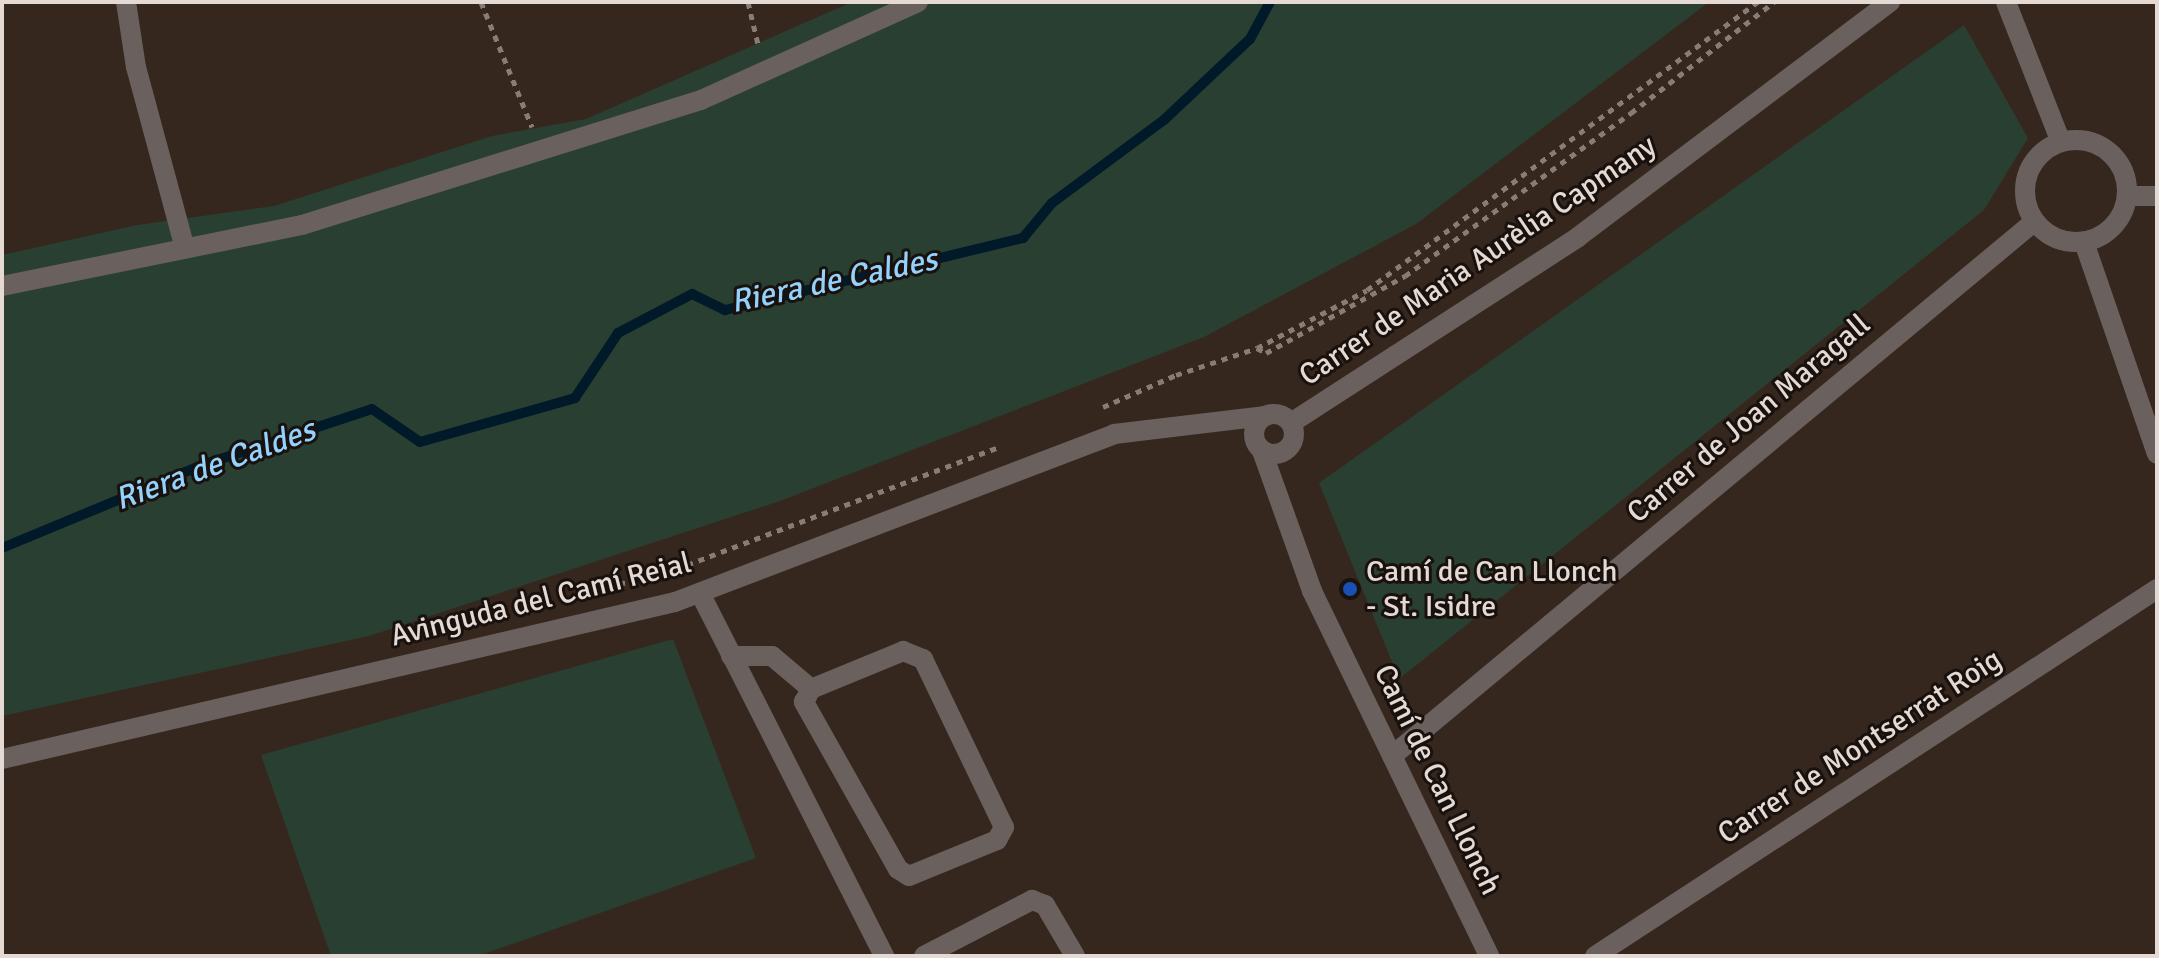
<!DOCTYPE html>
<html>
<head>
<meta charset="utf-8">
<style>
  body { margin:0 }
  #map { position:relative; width:2159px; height:958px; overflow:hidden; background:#36271e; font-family:Signika,sans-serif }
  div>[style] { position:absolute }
  .green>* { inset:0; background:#293f31 }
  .stream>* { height:10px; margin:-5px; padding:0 5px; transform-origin:5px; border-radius:5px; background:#001a2a }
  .path>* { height:5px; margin-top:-2.5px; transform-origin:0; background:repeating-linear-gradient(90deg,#897c74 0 6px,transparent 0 12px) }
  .minor>* { height:20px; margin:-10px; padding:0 10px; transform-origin:10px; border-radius:10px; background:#6a605e }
  .minor>.ring { margin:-10px; padding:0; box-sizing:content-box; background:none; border:20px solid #6a605e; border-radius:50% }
  .dots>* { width:22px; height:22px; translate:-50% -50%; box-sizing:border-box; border:4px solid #19110d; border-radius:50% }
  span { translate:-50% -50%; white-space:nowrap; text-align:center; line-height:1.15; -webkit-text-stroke:6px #19110d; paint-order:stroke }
  .street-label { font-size:30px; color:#e4d9d3 }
  .poi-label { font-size:30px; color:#e4d9d3 }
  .left { translate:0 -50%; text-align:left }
  .water-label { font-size:32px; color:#94d2fd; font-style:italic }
  .frame { position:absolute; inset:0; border:4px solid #e4d9d3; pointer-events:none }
</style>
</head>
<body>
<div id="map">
  <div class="green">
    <div style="clip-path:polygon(852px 2px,1709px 2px,1416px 224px,1204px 337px,780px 501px,369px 636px,2px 716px,2px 255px,137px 225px,274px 206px,492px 136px,586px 119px)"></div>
    <div style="clip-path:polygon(1964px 25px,2028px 138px,1984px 210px,1399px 679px,1319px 483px)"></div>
    <div style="clip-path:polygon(673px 639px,756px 858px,478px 956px,331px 956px,261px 755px)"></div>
  </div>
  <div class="stream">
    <div style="left:2px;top:548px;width:217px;rotate:-22.5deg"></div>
    <div style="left:202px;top:465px;width:179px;rotate:-18.2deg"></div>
    <div style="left:372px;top:409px;width:58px;rotate:34.5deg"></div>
    <div style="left:420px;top:442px;width:161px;rotate:-15.8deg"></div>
    <div style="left:575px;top:398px;width:78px;rotate:-56.5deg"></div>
    <div style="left:618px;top:333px;width:84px;rotate:-27.8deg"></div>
    <div style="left:692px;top:294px;width:37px;rotate:26deg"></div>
    <div style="left:725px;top:310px;width:307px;rotate:-13.6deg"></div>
    <div style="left:1023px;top:238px;width:45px;rotate:-50.4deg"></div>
    <div style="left:1052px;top:203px;width:141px;rotate:-36.6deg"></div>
    <div style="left:1165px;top:119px;width:117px;rotate:-43.3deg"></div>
    <div style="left:1250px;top:39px;width:42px;rotate:-61.6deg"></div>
  </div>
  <div class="path">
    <div style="left:481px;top:2px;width:135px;rotate:67.8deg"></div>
    <div style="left:748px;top:2px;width:47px;rotate:76.6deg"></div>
    <div style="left:1257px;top:348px;width:10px;rotate:29deg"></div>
    <div style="left:1266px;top:353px;width:159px;rotate:-29deg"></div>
    <div style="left:1405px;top:276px;width:279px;rotate:-35.8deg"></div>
    <div style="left:1631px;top:113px;width:181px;rotate:-37.8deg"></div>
    <div style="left:1103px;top:407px;width:80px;rotate:-23.7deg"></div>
    <div style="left:1176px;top:375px;width:85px;rotate:-18.4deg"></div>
    <div style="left:1257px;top:348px;width:124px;rotate:-27.8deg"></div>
    <div style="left:1367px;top:290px;width:486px;rotate:-36.4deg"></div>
    <div style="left:596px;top:590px;width:83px;rotate:-14.7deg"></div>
    <div style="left:676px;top:569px;width:347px;rotate:-20.7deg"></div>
  </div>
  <div class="minor">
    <div style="left:126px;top:2px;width:66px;rotate:81.3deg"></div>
    <div style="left:136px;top:67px;width:188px;rotate:74.9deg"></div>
    <div style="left:2006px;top:2px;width:150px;rotate:68.6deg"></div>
    <div class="ring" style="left:2025px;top:140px;width:82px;height:82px"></div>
    <div style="left:2127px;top:196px;width:30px"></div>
    <div style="left:2084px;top:242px;width:224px;rotate:71deg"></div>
    <div style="left:2px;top:286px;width:306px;rotate:-11.5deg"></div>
    <div style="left:302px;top:225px;width:418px;rotate:-17.4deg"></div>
    <div style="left:701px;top:100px;width:238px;rotate:-24.3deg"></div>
    <div class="ring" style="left:1254px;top:414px;width:20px;height:20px"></div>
    <div style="left:1291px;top:423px;width:342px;rotate:-32.9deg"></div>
    <div style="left:1578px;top:237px;width:391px;rotate:-37deg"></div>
    <div style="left:1262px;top:451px;width:149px;rotate:70.3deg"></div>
    <div style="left:1312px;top:591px;width:406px;rotate:64.1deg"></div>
    <div style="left:700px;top:593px;width:407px;rotate:63.1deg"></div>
    <div style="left:903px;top:651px;width:22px;rotate:22deg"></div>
    <div style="left:923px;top:659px;width:187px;rotate:64.3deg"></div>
    <div style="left:1004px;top:827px;width:15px;rotate:118deg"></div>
    <div style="left:997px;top:840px;width:95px;rotate:157.8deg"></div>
    <div style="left:909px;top:876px;width:13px;rotate:-148deg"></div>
    <div style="left:898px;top:869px;width:192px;rotate:-119.4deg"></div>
    <div style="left:804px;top:702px;width:15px;rotate:-62deg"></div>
    <div style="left:811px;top:689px;width:100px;rotate:-22.4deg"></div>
    <div style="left:731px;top:656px;width:41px"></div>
    <div style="left:772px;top:656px;width:51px;rotate:40.2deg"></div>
    <div style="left:1392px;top:756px;width:836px;rotate:-39.76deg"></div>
    <div style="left:2px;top:759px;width:691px;rotate:-13.13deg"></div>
    <div style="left:675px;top:602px;width:470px;rotate:-20.9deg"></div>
    <div style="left:1114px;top:434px;width:153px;rotate:-6.8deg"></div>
    <div style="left:924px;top:956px;width:122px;rotate:-27.4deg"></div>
    <div style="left:1032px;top:900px;width:14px;rotate:21deg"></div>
    <div style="left:1045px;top:905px;width:59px;rotate:59.5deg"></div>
    <div style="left:1595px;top:956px;width:671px;rotate:-33.15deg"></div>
  </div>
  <div class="dots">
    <div style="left:1350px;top:589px;background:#1a4fb4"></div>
  </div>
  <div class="street-label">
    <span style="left:1478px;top:261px;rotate:-34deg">Carrer de Maria Aurèlia Capmany</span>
    <span style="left:1749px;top:419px;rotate:-40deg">Carrer de Joan Maragall</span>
    <span style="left:541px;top:600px;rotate:-14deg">Avinguda del Camí Reial</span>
    <span style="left:1860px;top:747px;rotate:-33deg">Carrer de Montserrat Roig</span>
    <span style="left:1437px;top:780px;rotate:64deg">Camí de Can Llonch</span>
  </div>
  <div class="poi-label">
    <span class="left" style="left:1366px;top:589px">Camí de Can Llonch<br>- St. Isidre</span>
  </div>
  <div class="water-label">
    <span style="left:834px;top:281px;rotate:-12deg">Riera de Caldes</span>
    <span style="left:215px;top:465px;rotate:-20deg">Riera de Caldes</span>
  </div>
  <div class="frame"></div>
</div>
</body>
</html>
